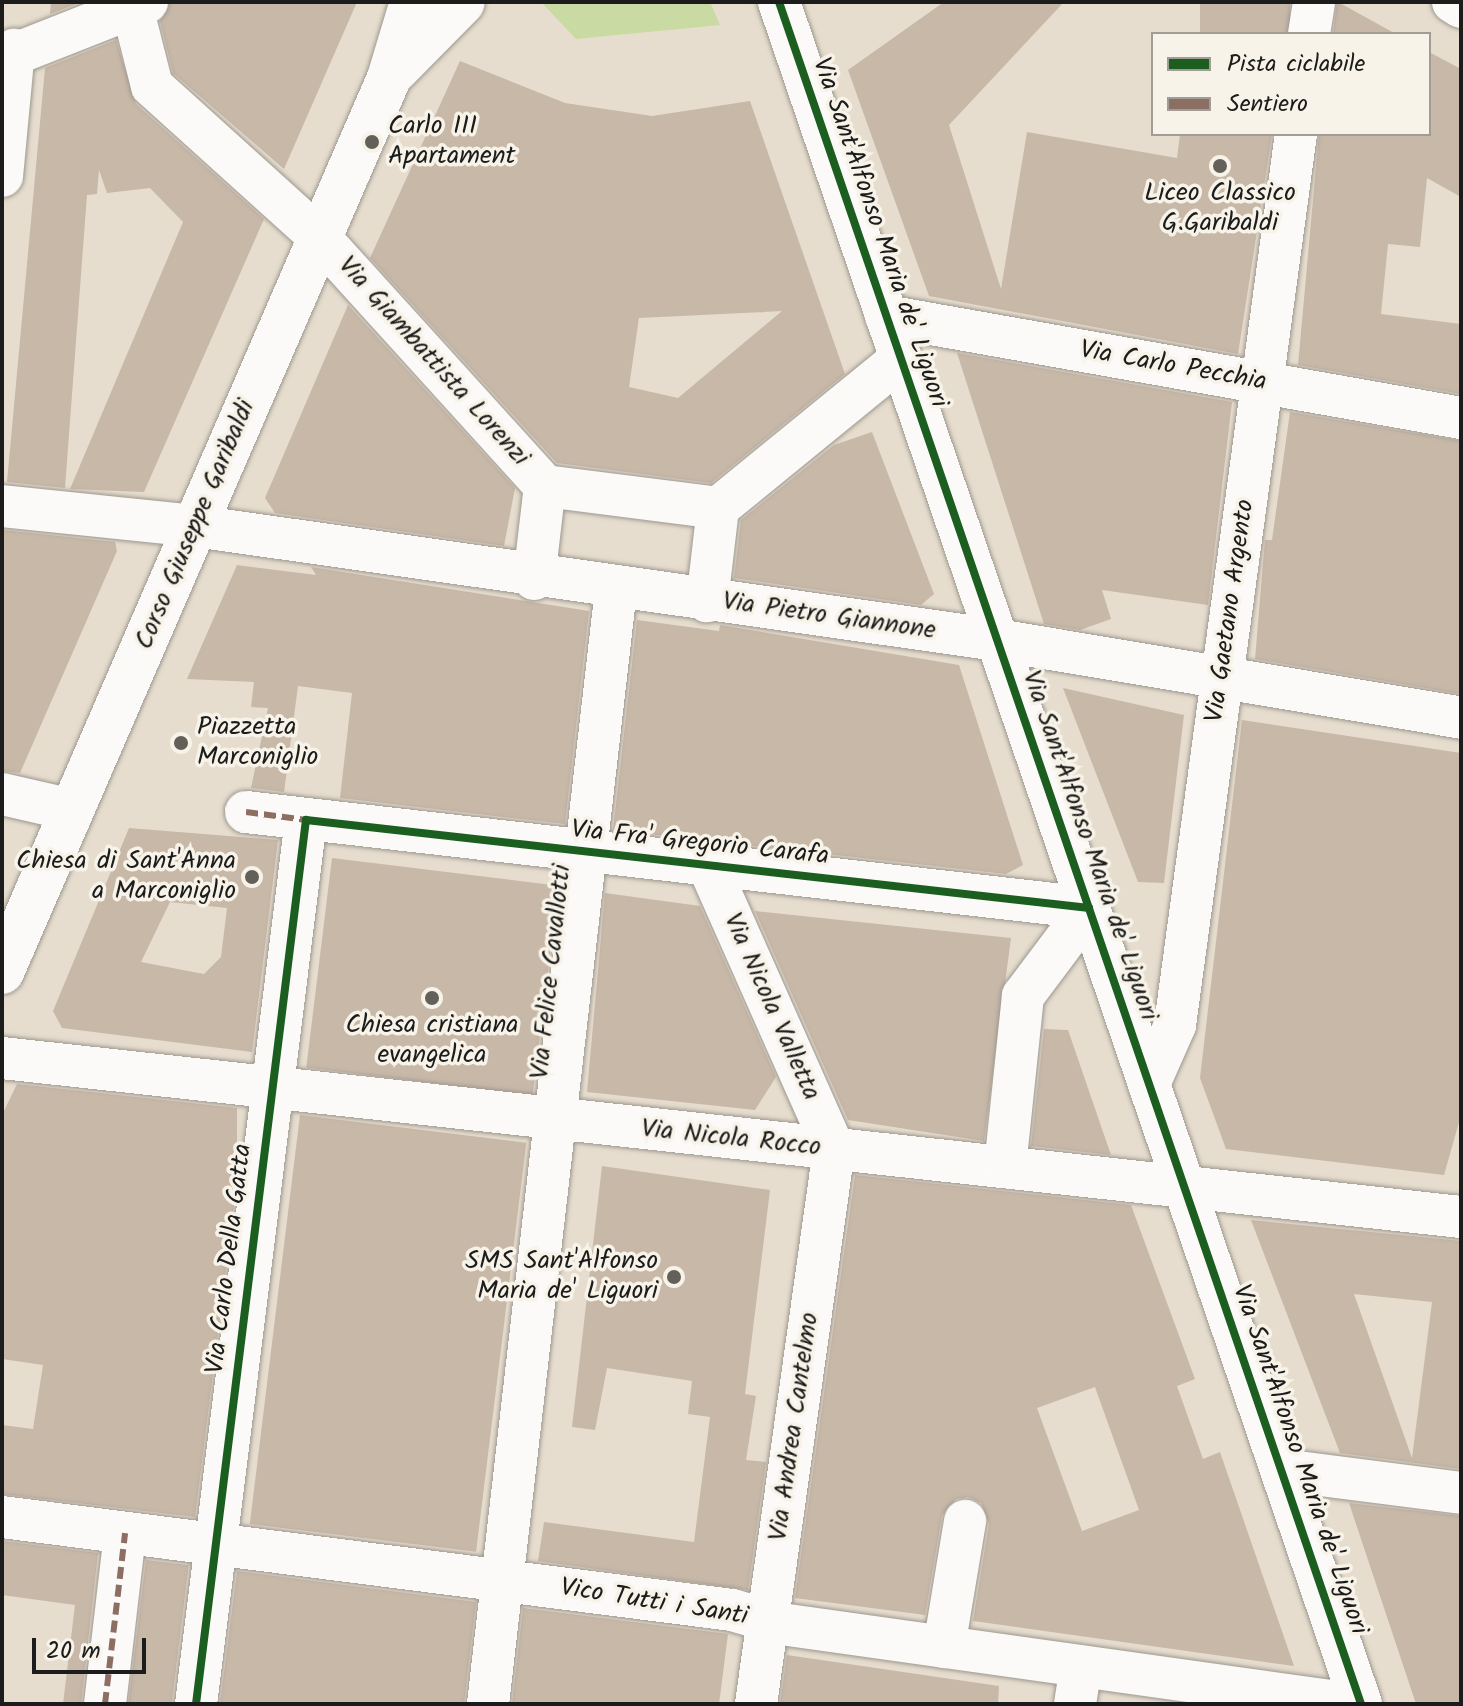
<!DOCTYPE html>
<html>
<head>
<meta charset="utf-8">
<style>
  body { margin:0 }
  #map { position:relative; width:1463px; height:1706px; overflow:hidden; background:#e6ddce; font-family:Kalam,sans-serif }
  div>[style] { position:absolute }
  .green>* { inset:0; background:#cadaa3 }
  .building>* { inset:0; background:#c8b8a8; transform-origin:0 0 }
  .roads { filter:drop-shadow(0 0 2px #9d988f) drop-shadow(0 0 2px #9d988f) }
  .minor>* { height:42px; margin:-21px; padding:0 21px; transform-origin:21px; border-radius:21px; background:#fbfaf8 }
  .major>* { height:44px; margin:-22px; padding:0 22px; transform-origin:22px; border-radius:22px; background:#fbfaf8 }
  .quiet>* { height:6px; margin-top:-3px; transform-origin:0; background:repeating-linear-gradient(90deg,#8d6e63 0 12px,transparent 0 18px) }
  .cycleway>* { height:8px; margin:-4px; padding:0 4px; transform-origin:4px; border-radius:4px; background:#1b5e20 }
  .dots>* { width:22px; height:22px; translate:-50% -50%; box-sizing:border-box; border:4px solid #f7f3e8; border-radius:50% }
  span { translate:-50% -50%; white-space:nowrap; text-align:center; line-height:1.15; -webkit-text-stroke:7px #f7f3e8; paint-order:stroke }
  .poi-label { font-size:26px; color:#1c1c1c }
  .left { translate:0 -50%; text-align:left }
  .right { translate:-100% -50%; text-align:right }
  .street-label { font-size:26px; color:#1c1c1c }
  .frame { position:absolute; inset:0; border:4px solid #1c1c1c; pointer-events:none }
  .legend { position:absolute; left:1151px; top:32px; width:280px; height:104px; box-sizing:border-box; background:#f7f3e8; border:2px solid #9f9d96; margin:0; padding:10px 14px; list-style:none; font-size:24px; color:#1c1c1c }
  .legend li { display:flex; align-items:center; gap:16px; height:40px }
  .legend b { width:40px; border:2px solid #9f9d96 }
  .scale { position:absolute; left:32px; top:1638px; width:114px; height:36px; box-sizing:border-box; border:4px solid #1c1c1c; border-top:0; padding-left:10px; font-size:24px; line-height:28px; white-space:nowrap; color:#1c1c1c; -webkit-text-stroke:6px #f7f3e8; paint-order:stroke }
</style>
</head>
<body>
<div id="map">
  <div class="green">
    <div style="clip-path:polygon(541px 2px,710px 2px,720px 25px,576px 39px)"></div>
  </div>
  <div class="building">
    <div style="clip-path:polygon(51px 2px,81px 2px,50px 14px)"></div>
    <div style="clip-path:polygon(170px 2px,357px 2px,284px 169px,173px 73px,160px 21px)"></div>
    <div style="clip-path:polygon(944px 2px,1064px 2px,949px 125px,1001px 289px,1027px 132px,1177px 158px,1180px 134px,1272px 134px,1238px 354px,929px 296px,848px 70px)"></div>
    <div style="left:1200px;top:2px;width:90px;height:32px"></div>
    <div style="clip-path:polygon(1337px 2px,1338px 2px,1396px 34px,1333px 34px)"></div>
    <div style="clip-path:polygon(116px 40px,136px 104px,264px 219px,144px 492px,70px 489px,183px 222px,150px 188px,107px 193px,99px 170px,97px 194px,87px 195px,65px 488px,7px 482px,45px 68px)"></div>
    <div style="clip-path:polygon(1429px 52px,1461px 69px,1461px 197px,1427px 178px,1420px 247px,1388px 244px,1381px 314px,1461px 324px,1461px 394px,1298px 365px,1319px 134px,1429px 134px)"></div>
    <div style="clip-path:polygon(evenodd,460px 61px,565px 103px,652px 116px,750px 101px,845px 374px,711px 483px,557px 463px,370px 258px,460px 61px,782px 311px,678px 398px,629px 387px,639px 318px,782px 311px)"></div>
    <div style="clip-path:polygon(348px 305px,515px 488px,504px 546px,275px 513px,265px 498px)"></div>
    <div style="clip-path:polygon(957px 353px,1232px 402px,1208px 605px,1102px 590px,1111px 619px,1080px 630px,1044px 624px)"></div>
    <div style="clip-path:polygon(1290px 412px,1461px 441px,1461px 694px,1255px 659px,1265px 540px,1272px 540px)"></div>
    <div style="clip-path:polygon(872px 432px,934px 594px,921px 605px,734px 578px,741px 520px,834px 445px)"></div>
    <div style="clip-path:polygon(3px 530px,115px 542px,117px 551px,20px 773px,2px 771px)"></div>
    <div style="clip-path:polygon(237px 565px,316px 575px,311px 567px,589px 611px,565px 824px,340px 798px,352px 693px,298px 686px,284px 792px,251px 788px,268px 708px,251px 707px,254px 682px,187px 679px)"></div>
    <div style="clip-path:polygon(637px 620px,719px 631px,720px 625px,959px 665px,1023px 865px,1006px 874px,613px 830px)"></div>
    <div style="clip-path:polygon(1063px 688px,1184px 715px,1164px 883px,1138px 882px)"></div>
    <div style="clip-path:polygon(1242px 720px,1461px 753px,1461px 1115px,1444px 1175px,1226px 1149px,1200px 1078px)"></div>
    <div style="clip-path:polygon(evenodd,129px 828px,278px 840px,252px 1052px,62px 1028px,53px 1011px,129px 828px,170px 902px,227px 908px,221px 957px,204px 974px,141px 962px,170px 902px)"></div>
    <div style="left:332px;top:858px;width:228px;height:211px;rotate:7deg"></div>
    <div style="clip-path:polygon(605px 893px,700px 906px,776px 1077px,755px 1110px,587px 1092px)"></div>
    <div style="clip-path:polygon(755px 911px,1011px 938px,984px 1141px,848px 1120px)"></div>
    <div style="clip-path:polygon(1044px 1029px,1068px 1030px,1111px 1155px,1031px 1146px)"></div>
    <div style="clip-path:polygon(17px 1084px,237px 1108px,237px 1181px,195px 1517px,2px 1494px,2px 1425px,33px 1429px,43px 1365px,2px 1359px,2px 1115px)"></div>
    <div style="left:300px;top:1115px;width:228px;height:412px;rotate:7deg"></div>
    <div style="clip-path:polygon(602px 1166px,770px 1190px,745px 1394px,756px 1396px,746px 1460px,766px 1462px,748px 1590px,538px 1561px,544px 1522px,694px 1542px,710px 1417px,688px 1414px,692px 1381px,607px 1368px,595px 1430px,572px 1427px)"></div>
    <div style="clip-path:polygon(evenodd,855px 1175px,1131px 1205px,1195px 1379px,1177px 1386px,1203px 1459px,1220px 1452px,1294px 1666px,973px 1621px,989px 1524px,981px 1503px,968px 1497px,956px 1499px,942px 1516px,925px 1615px,795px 1598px,855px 1175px,1095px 1387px,1139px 1510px,1082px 1531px,1037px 1408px,1095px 1387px)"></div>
    <div style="clip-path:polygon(evenodd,1251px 1220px,1461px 1241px,1461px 1469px,1340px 1453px,1251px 1220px,1354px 1294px,1432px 1302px,1412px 1458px,1354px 1294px)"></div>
    <div style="clip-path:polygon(1349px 1503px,1461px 1516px,1461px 1704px,1416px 1704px)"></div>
    <div style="clip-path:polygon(2px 1541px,98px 1553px,81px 1704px,63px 1704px,75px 1605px,2px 1595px)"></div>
    <div style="left:146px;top:1560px;width:43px;height:145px;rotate:7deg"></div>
    <div style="clip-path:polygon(237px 1571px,476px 1602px,464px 1704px,220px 1704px)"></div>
    <div style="clip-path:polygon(523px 1608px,728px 1634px,719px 1704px,512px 1704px)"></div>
    <div style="clip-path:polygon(787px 1655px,999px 1686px,998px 1704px,780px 1704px)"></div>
  </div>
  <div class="roads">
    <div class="minor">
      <div style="left:779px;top:2px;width:1799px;rotate:71.12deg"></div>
      <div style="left:1453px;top:2px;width:9px;rotate:32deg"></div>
      <div style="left:132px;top:7px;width:81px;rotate:75.8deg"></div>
      <div style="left:152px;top:86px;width:227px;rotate:42.1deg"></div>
      <div style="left:320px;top:238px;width:335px;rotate:47.8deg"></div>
      <div style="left:1309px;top:34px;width:32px;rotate:-81deg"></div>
      <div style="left:2px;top:59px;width:156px;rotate:-21.5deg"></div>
      <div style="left:2px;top:176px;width:127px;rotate:-84.6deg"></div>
      <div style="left:886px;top:316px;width:584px;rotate:10.06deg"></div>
      <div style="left:2px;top:506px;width:194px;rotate:5.9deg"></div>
      <div style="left:195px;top:526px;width:810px;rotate:8.09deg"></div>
      <div style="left:997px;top:640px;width:471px;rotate:9.5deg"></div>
      <div style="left:718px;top:508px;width:236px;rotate:-39.2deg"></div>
      <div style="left:534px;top:579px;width:94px;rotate:-83.3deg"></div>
      <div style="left:545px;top:486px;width:174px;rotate:7.2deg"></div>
      <div style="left:718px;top:508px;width:94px;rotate:96.7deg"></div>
      <div style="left:2px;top:794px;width:72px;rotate:12.9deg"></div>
      <div style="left:246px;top:812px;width:848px;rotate:6.5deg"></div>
      <div style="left:708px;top:865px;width:311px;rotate:66.1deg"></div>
      <div style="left:834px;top:1149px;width:560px;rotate:98deg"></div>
      <div style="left:2px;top:1058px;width:1468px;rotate:6.22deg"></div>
      <div style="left:1149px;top:1084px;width:64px;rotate:-66.2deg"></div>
      <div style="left:1175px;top:1025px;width:899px;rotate:-82.27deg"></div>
      <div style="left:1005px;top:1167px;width:172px;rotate:-84deg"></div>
      <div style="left:1023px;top:996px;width:110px;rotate:-53.1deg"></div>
      <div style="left:1282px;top:1470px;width:180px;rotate:7.3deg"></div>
      <div style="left:2px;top:1517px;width:736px;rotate:7.26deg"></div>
      <div style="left:732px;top:1610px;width:51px;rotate:15.9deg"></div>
      <div style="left:781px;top:1624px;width:577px;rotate:7.98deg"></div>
      <div style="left:944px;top:1647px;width:128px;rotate:-80.5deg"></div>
      <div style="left:105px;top:1704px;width:172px;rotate:-83.3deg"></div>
      <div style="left:196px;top:1704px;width:891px;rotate:-82.91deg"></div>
      <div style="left:488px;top:1704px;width:1122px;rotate:-83.45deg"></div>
      <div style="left:1075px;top:1704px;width:38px;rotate:-81deg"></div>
    </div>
    <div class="major">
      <div style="left:396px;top:70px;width:95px;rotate:-45.4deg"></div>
      <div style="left:2px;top:972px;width:974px;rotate:-66.59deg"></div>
      <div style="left:389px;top:78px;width:79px;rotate:-73.2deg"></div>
    </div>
  </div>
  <div class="quiet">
    <div style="left:246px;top:812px;width:61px;rotate:7.6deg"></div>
    <div style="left:105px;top:1704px;width:172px;rotate:-83.3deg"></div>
  </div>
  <div class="cycleway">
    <div style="left:779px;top:2px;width:1799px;rotate:71.12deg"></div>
    <div style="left:196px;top:1704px;width:891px;rotate:-82.91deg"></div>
    <div style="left:306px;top:820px;width:788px;rotate:6.41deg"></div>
  </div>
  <div class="dots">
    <div style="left:372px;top:142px;background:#63605a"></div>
    <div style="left:1220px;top:166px;background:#63605a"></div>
    <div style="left:181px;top:743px;background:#63605a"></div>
    <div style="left:252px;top:877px;background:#63605a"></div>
    <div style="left:432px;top:998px;background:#63605a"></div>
    <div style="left:674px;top:1277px;background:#63605a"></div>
  </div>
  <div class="poi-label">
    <span class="left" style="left:388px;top:142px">Carlo III<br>Apartament</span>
    <span style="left:1220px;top:209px">Liceo Classico<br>G.Garibaldi</span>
    <span class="left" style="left:197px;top:743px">Piazzetta<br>Marconiglio</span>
    <span class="right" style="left:236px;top:877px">Chiesa di Sant'Anna<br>a Marconiglio</span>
    <span style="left:432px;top:1041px">Chiesa cristiana<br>evangelica</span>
    <span class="right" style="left:658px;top:1277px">SMS Sant'Alfonso<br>Maria de' Liguori</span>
  </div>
  <div class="street-label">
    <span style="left:879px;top:233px;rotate:71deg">Via Sant'Alfonso Maria de' Liguori</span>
    <span style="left:433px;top:362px;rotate:48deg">Via Giambattista Lorenzi</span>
    <span style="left:1173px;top:367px;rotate:10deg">Via Carlo Pecchia</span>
    <span style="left:196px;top:525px;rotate:-67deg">Corso Giuseppe Garibaldi</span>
    <span style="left:1231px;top:611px;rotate:-82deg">Via Gaetano Argento</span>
    <span style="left:829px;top:617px;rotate:8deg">Via Pietro Giannone</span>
    <span style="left:700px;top:844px;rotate:6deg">Via Fra' Gregorio Carafa</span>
    <span style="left:1089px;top:846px;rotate:71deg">Via Sant'Alfonso Maria de' Liguori</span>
    <span style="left:552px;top:972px;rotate:-84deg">Via Felice Cavallotti</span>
    <span style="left:771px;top:1007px;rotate:66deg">Via Nicola Valletta</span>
    <span style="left:731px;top:1139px;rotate:6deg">Via Nicola Rocco</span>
    <span style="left:230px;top:1259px;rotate:-83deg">Via Carlo Della Gatta</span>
    <span style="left:795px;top:1427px;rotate:-82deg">Via Andrea Cantelmo</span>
    <span style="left:1299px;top:1460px;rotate:71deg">Via Sant'Alfonso Maria de' Liguori</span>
    <span style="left:654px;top:1603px;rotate:9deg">Vico Tutti i Santi</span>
  </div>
  <div class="frame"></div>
  <ul class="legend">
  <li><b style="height:10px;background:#1b5e20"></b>Pista ciclabile</li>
  <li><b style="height:10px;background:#8d6e63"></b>Sentiero</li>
  </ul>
  <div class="scale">20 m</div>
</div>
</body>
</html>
